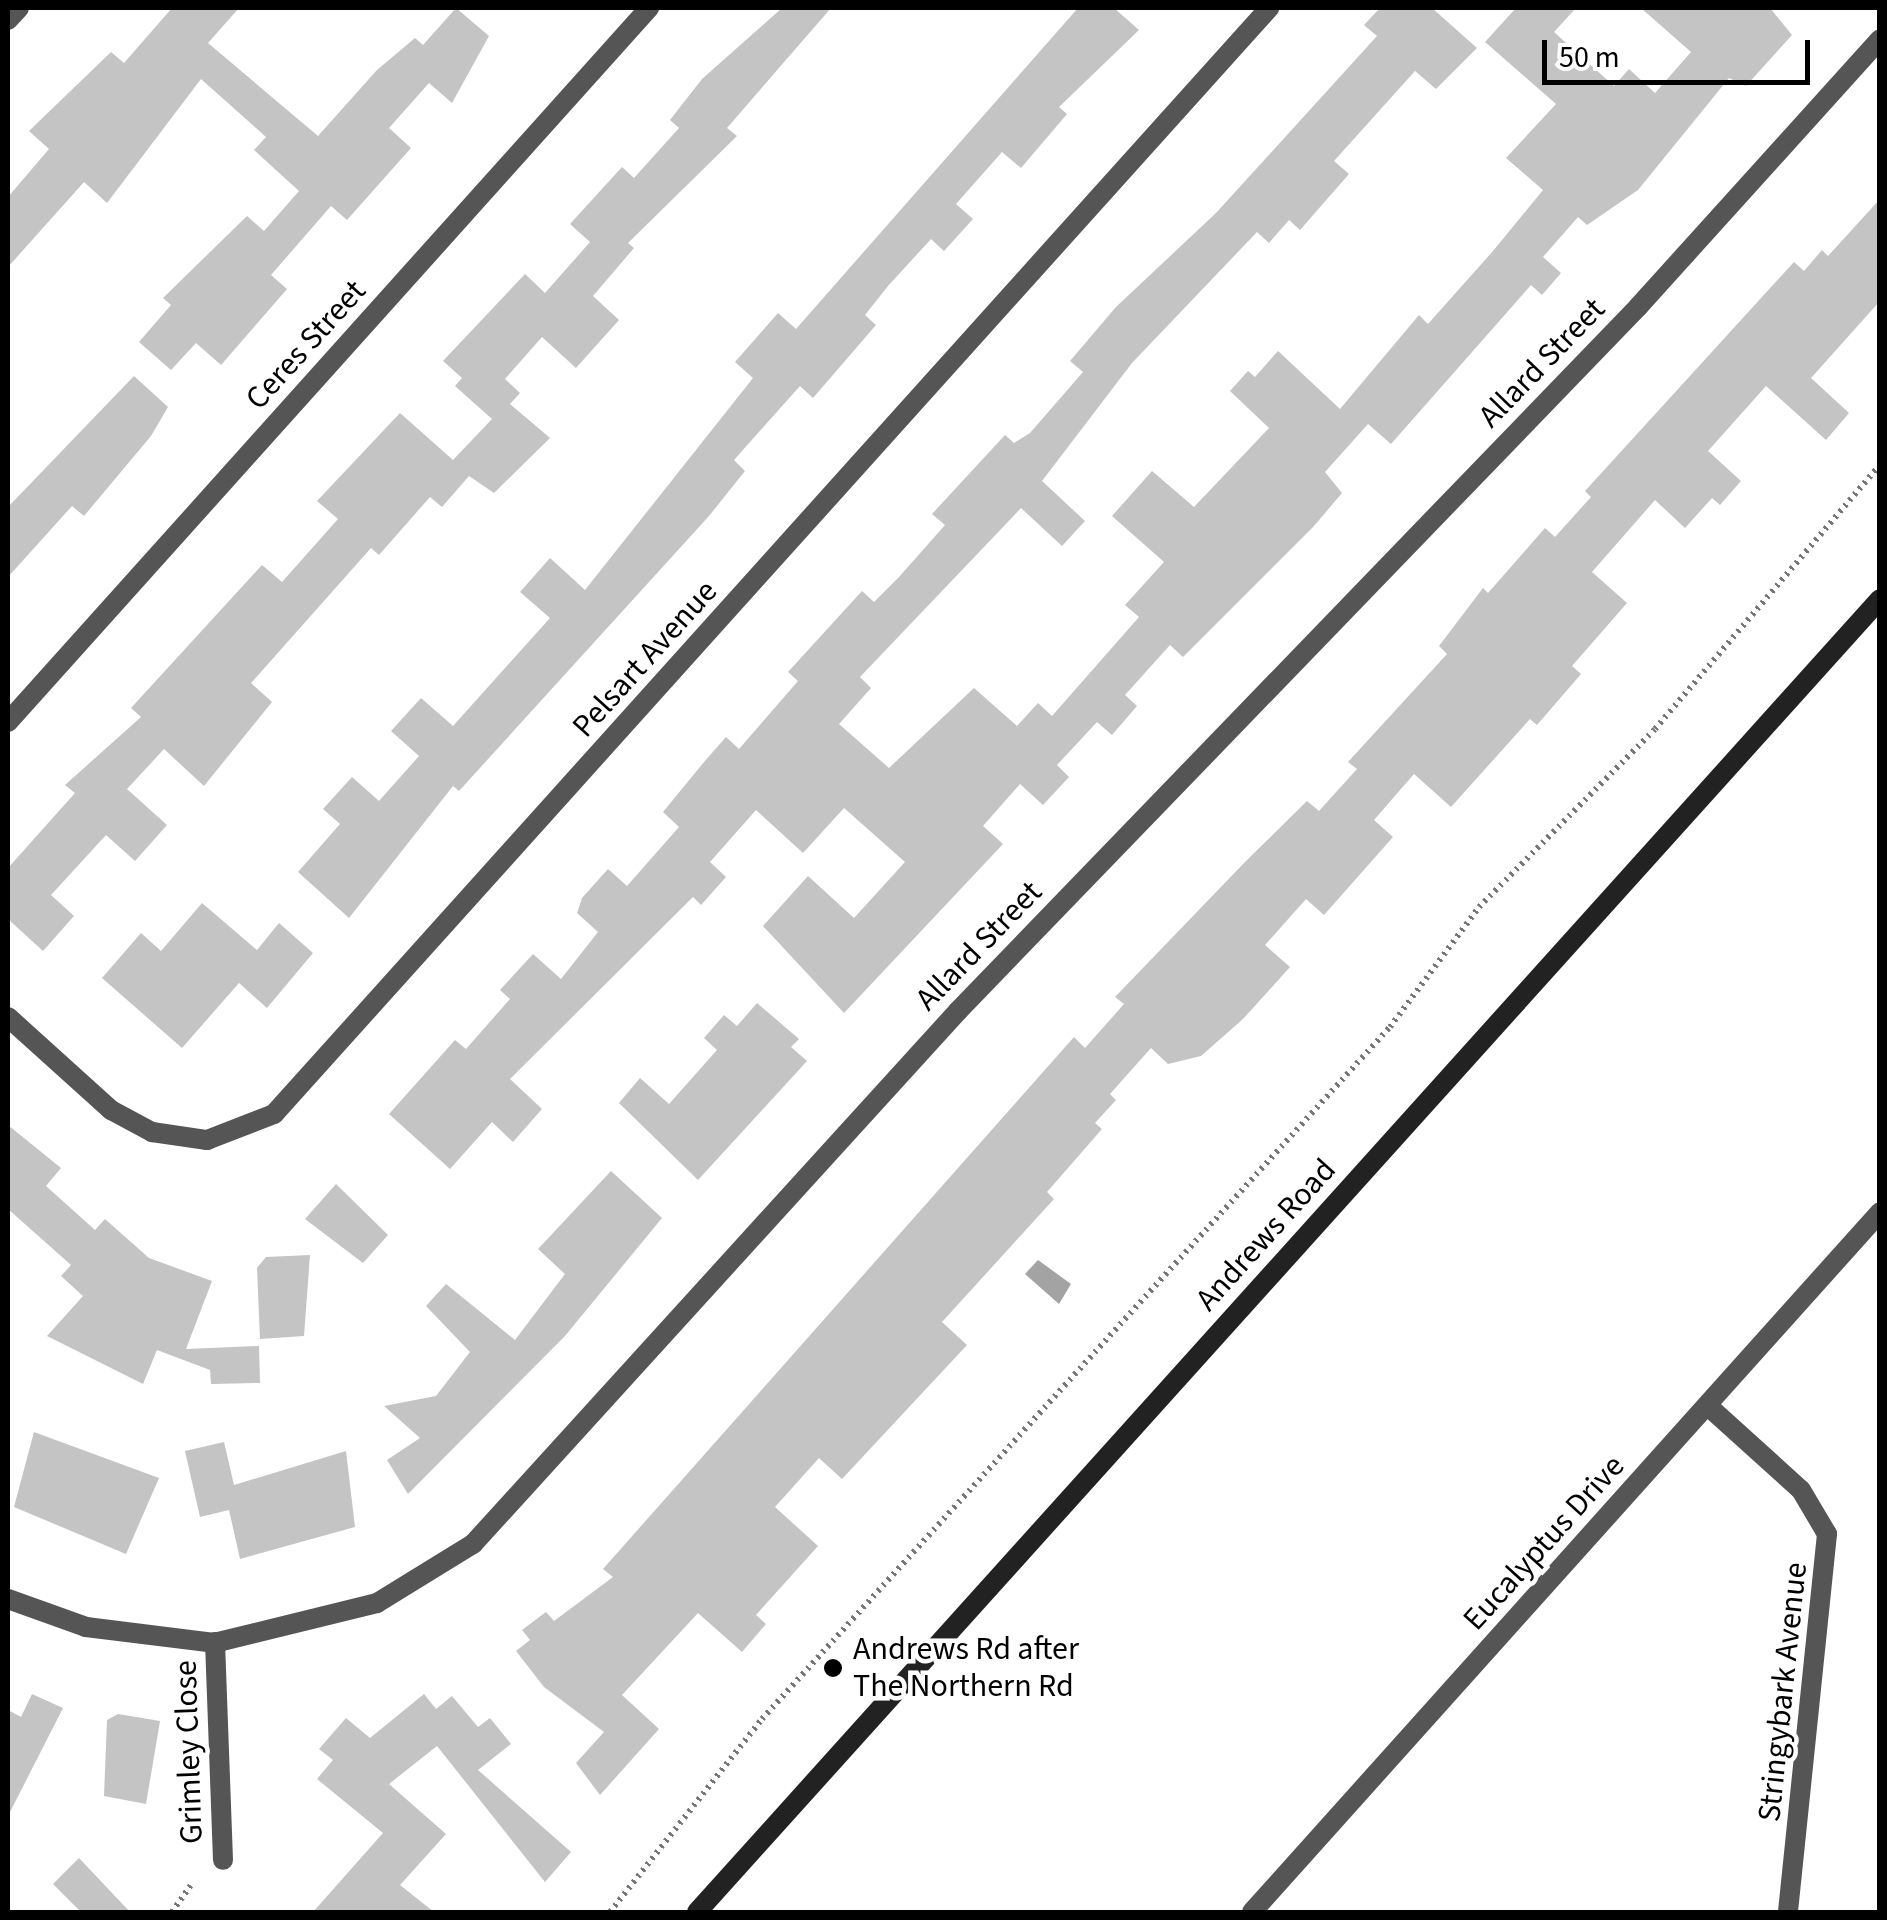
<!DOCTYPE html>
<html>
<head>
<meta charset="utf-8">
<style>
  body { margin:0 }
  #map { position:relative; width:1887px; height:1920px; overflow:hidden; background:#fff; font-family:"Source Sans 3",sans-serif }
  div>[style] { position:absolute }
  .water>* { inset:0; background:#a3a3a3 }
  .building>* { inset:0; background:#c4c4c4 }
  .path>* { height:6px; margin-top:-3px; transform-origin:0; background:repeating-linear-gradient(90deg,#777 0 2.5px,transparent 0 7.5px) }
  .minor>* { height:20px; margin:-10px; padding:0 10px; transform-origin:10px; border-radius:10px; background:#555 }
  .secondary>* { height:20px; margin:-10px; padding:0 10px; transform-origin:10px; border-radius:10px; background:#222 }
  .dots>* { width:28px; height:28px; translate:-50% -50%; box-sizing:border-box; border:5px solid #fff; border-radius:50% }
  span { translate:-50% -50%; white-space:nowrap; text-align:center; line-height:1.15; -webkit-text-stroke:9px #fff; paint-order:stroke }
  .street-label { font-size:32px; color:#000 }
  .poi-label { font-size:32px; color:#000 }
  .left { translate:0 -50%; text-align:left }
  .frame { position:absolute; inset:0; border:10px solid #000; pointer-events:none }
  .scale { position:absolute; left:1542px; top:40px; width:268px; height:45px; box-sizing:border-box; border:5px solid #000; border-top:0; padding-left:12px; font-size:30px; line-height:35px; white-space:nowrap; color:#000; -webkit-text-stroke:8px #fff; paint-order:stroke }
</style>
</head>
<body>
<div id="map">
  <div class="water">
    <div style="clip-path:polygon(1038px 1260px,1071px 1284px,1059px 1304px,1025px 1274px)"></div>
  </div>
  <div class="building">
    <div style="clip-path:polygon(172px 8px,239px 8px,208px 43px,318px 136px,377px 70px,415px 38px,423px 45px,456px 8px,489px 36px,452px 103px,429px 83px,389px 128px,411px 148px,347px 220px,331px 206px,271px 275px,287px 289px,221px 365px,196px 343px,171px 370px,139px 342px,171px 305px,163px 298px,247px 216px,264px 231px,299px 191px,254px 150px,266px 137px,201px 79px,107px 203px,84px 182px,8px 267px,8px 197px,49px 149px,29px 131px,111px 52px,124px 63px)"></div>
    <div style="clip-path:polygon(782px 8px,831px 8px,727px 128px,737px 136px,628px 243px,634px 248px,593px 296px,619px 320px,576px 368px,542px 337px,505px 379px,520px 393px,510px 404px,550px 438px,494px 493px,469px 476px,442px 507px,430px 497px,379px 555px,371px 548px,251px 683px,272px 702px,204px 786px,164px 749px,127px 789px,167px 825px,135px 861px,106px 835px,51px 895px,74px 916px,43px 951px,8px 919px,8px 868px,75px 793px,65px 785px,141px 717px,131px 708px,262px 565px,282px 582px,338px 519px,317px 501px,400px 413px,453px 460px,492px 419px,455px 386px,462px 378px,443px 361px,525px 274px,545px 293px,590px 242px,570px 224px,622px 167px,634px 178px,679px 128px,670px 120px,702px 79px)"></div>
    <div style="clip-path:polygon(1078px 8px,1114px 8px,1139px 30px,1059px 107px,1067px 114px,1021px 168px,1002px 152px,956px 204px,973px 219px,944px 251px,931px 239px,888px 286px,865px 315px,876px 325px,813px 398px,800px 386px,734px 460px,745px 471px,709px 516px,459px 791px,453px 786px,349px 918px,298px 872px,340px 824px,323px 809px,352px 777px,379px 801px,419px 756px,391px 731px,421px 698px,453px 726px,550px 618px,520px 592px,550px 558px,585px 590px,753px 378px,735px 362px,778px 313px,796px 329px)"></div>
    <div style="clip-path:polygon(1380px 8px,1432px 8px,1477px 48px,1436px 89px,1415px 71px,1334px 161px,1349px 174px,1300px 230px,1289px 220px,1269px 243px,1257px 232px,1132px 363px,1042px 481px,1085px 521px,1062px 546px,1021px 508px,860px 677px,871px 688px,839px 724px,889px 768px,974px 688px,1017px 726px,1038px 703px,1052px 716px,1139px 617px,1125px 605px,1164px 562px,1112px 516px,1152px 471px,1194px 507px,1269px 428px,1230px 391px,1248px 371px,1255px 377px,1278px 351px,1340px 409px,1419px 315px,1428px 324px,1493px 251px,1543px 190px,1506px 158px,1556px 104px,1485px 42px,1516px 8px,1576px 8px,1554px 32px,1614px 86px,1629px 69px,1655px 93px,1691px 52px,1641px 8px,1770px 8px,1792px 35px,1746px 86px,1729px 78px,1638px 190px,1587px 225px,1578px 217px,1543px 257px,1561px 273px,1542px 295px,1531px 285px,1391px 444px,1368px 424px,1325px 472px,1342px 493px,1314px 526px,1183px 657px,1170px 645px,1125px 695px,1137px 706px,1112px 735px,1097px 722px,1057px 765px,1069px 777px,1043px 805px,1020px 784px,983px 826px,1003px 844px,844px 1013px,763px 926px,808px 876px,854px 918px,905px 862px,844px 808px,803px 853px,756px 810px,710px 862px,726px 877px,701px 905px,693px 897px,510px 1079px,542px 1109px,513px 1142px,492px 1122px,450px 1169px,389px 1114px,455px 1040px,466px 1049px,510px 999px,500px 990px,533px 954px,561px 979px,598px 932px,577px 913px,582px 898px,608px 869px,627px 886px,679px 827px,663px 812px,704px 762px,726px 737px,739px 749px,798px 681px,788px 672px,862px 591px,874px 602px,899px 577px,945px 525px,932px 514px,1005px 435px,1014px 443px,1030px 433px,1083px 372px,1070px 361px,1116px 307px,1216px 213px,1377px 36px,1364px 25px)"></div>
    <div style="clip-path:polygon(1880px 199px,1880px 301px,1811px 378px,1849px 413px,1826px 440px,1766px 386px,1708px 451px,1741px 481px,1720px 505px,1712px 498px,1685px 528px,1655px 500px,1592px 572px,1627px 603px,1572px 666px,1581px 674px,1537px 725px,1530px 719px,1451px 807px,1414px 774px,1374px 820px,1393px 837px,1324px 915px,1306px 899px,1265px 945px,1290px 967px,1243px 1019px,1201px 1056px,1168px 1064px,1151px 1048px,1110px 1094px,1116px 1100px,1095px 1123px,1102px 1129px,1047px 1192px,1054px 1199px,942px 1322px,967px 1345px,842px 1479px,819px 1458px,775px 1507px,818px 1546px,756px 1615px,766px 1624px,742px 1652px,698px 1613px,622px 1695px,659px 1729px,600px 1795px,576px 1763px,604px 1732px,544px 1687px,516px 1651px,530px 1640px,522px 1630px,546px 1612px,554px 1621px,613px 1577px,603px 1569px,1074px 1037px,1085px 1048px,1124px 1004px,1115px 997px,1245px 862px,1307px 801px,1319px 811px,1357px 769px,1348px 762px,1447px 654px,1439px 646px,1483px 588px,1488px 593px,1545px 528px,1555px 537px,1591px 497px,1585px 491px,1794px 262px,1804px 271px,1822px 250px,1828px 256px)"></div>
    <div style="clip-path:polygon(134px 376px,168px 407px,151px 436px,84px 516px,72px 506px,8px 577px,8px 507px)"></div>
    <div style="clip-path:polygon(202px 903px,257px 950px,279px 923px,313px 953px,267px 1008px,239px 983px,182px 1048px,102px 978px,141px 933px,161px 951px)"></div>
    <div style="clip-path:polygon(757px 1003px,799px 1039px,791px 1047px,807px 1061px,698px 1180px,619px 1103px,640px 1078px,669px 1104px,717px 1050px,704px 1038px,724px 1015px,737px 1026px)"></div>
    <div style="clip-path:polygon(8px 1125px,61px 1168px,46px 1186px,95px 1230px,105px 1219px,149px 1258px,212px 1281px,186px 1349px,259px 1346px,260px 1383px,211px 1384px,210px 1370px,157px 1350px,143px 1384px,47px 1336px,83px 1296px,61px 1276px,71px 1265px,8px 1209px)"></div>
    <div style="clip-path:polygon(611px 1171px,662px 1218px,565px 1336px,408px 1494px,387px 1460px,420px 1438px,384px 1406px,436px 1396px,470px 1352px,426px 1306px,446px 1284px,515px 1340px,565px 1274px,538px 1249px)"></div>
    <div style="clip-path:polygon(336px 1184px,388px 1235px,363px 1263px,305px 1219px)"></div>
    <div style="clip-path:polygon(310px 1255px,304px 1336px,260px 1339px,257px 1268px,266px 1257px)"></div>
    <div style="clip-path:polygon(34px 1432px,159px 1478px,126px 1554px,14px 1507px)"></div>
    <div style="clip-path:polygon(224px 1442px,234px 1485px,346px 1451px,355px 1527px,240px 1559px,229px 1510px,200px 1517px,185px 1451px)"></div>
    <div style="clip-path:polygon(32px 1694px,63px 1708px,8px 1816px,8px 1710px,21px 1717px)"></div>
    <div style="clip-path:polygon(424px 1694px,436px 1709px,452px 1696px,478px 1727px,490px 1718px,511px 1744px,478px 1770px,571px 1852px,545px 1882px,437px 1746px,389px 1784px,446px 1834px,400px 1885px,434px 1912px,313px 1912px,383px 1833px,317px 1779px,333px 1760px,319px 1749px,346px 1718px,370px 1738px)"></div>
    <div style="clip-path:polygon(118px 1714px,160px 1721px,146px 1804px,104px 1796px,107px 1720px)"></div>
    <div style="clip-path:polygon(79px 1858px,130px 1912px,81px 1912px,53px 1884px)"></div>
  </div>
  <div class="path">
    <div style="left:172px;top:1912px;width:33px;rotate:-55deg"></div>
    <div style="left:610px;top:1912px;width:246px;rotate:-51.8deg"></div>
    <div style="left:762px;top:1719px;width:934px;rotate:-47.78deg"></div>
    <div style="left:1390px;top:1027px;width:149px;rotate:-53.4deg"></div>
    <div style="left:1479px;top:907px;width:250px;rotate:-45.3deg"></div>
    <div style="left:1655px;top:729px;width:347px;rotate:-49.6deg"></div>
  </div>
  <div class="minor">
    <div style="left:8px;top:20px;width:16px;rotate:-47deg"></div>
    <div style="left:8px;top:722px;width:960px;rotate:-48.08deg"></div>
    <div style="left:8px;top:1017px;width:139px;rotate:42.1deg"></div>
    <div style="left:111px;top:1110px;width:47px;rotate:28.2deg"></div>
    <div style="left:152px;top:1132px;width:56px;rotate:8.3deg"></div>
    <div style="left:207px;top:1140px;width:72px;rotate:-21.2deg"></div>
    <div style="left:274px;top:1114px;width:1488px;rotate:-48.02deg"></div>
    <div style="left:1708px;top:1406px;width:125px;rotate:42.1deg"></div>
    <div style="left:1801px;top:1490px;width:51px;rotate:59.4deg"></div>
    <div style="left:1827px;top:1534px;width:380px;rotate:95.9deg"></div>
    <div style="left:8px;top:1599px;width:83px;rotate:19.7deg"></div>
    <div style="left:86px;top:1627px;width:129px;rotate:7.1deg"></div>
    <div style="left:214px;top:1643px;width:168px;rotate:-13.8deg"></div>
    <div style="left:377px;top:1603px;width:113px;rotate:-31.6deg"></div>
    <div style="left:473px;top:1544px;width:721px;rotate:-47.7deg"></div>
    <div style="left:958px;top:1011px;width:979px;rotate:-45.99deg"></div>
    <div style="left:1638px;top:307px;width:361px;rotate:-47.9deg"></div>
    <div style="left:215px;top:1642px;width:218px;rotate:87.9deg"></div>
    <div style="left:1252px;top:1912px;width:940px;rotate:-48.1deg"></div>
  </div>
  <div class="secondary">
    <div style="left:697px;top:1912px;width:1767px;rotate:-47.98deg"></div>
  </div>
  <div class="dots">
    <div style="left:833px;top:1668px;background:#000"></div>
  </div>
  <div class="street-label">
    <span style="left:306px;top:345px;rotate:-48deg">Ceres Street</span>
    <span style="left:1542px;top:363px;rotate:-46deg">Allard Street</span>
    <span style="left:645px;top:659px;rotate:-48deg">Pelsart Avenue</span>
    <span style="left:979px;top:946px;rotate:-46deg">Allard Street</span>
    <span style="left:1266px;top:1235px;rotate:-48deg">Andrews Road</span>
    <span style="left:1544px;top:1543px;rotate:-48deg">Eucalyptus Drive</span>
    <span style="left:1783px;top:1692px;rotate:-84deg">Stringybark Avenue</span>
    <span style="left:189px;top:1752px;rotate:-92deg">Grimley Close</span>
  </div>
  <div class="poi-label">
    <span class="left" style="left:853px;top:1668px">Andrews Rd after<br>The Northern Rd</span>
  </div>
  <div class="frame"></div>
  <div class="scale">50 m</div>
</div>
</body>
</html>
